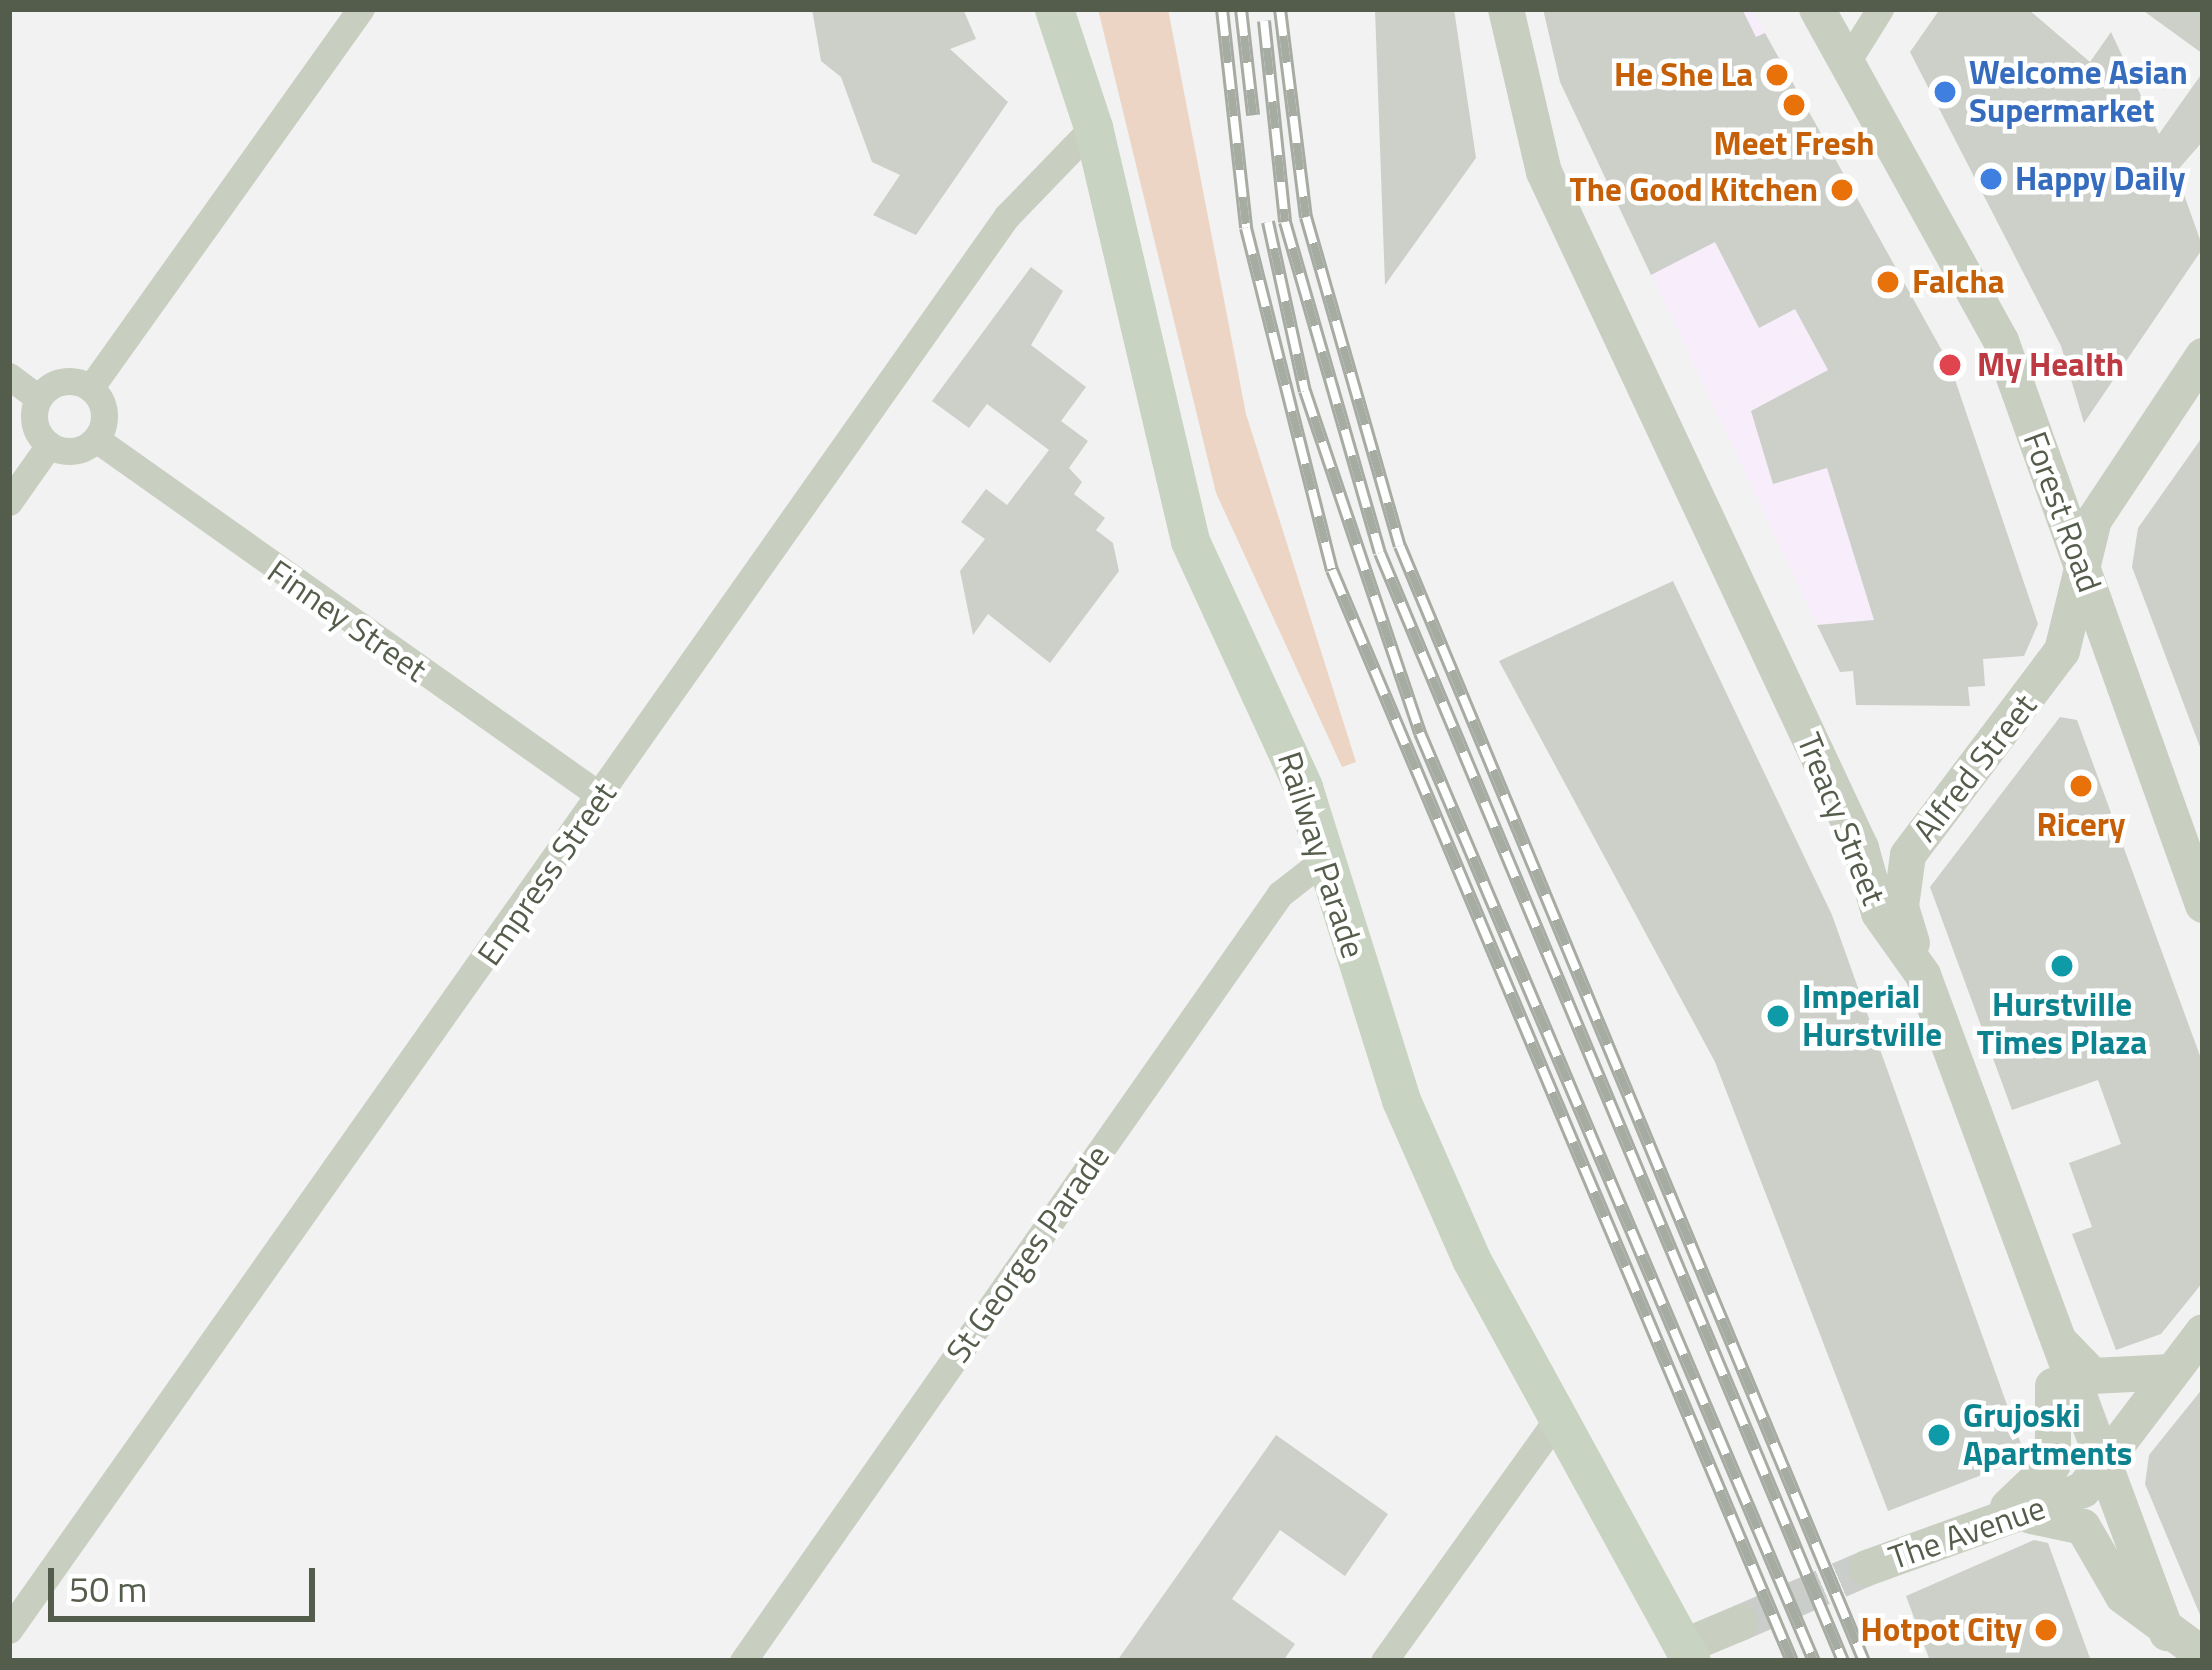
<!DOCTYPE html>
<html>
<head>
<meta charset="utf-8">
<style>
  body { margin:0 }
  #map { position:relative; width:2212px; height:1670px; overflow:hidden; background:#f2f2f3; font-family:"Titillium Web",sans-serif }
  div>[style] { position:absolute }
  .commercial>* { inset:0; background:#f8eefb }
  .green>* { inset:0; background:#ecd5c4 }
  .building>* { inset:0; background:#ccd0c9 }
  .tertiary-tunnel>* { height:36px; margin-top:-18px; transform-origin:0; background:repeating-linear-gradient(90deg,#cacdc9 0 36px,transparent 0 54px) }
  .minor>* { height:27px; margin:-13.5px; padding:0 13.5px; transform-origin:13.5px; border-radius:13.5px; background:#c8cfc1 }
  .minor>.ring { margin:-13.5px; padding:0; box-sizing:content-box; background:none; border:27px solid #c8cfc1; border-radius:50% }
  .tertiary>* { height:36px; margin:-18px; padding:0 18px; transform-origin:18px; border-radius:18px; background:#c8cfc1 }
  .secondary>* { height:39px; margin:-19.5px; padding:0 19.5px; transform-origin:19.5px; border-radius:19.5px; background:#c9d3c1 }
  .rail>* { height:14px; margin-top:-7px; transform-origin:0; background:repeating-linear-gradient(90deg,#fff 0 27px,#a7aca3 0 54px); box-sizing:border-box; border-block:3px solid #a7aca3 }
  .dots>* { width:33px; height:33px; translate:-50% -50%; box-sizing:border-box; border:6px solid #fff; border-radius:50% }
  span { translate:-50% -50%; white-space:nowrap; text-align:center; line-height:1.15; -webkit-text-stroke:9px #fff; paint-order:stroke }
  .shop-label { font-size:33px; color:#366cbe; font-weight:700 }
  .left { translate:0 -50%; text-align:left }
  .food-label { font-size:33px; color:#c56008; font-weight:700 }
  .right { translate:-100% -50%; text-align:right }
  .health-label { font-size:33px; color:#be3a42; font-weight:700 }
  .street-label { font-size:33px; color:#545d4b }
  .culture-label { font-size:33px; color:#0d838f; font-weight:700 }
  .frame { position:absolute; inset:0; border:12px solid #545d4b; pointer-events:none }
  .scale { position:absolute; left:48px; top:1568px; width:267px; height:54px; box-sizing:border-box; border:6px solid #545d4b; border-top:0; padding-left:15px; font-size:36px; line-height:42px; white-space:nowrap; color:#545d4b; -webkit-text-stroke:9px #fff; paint-order:stroke }
</style>
</head>
<body>
<div id="map">
  <div class="commercial">
    <div style="clip-path:polygon(1543px 9px,1751px 9px,1950px 365px,2032px 606px,1817px 625px,1559px 79px)"></div>
  </div>
  <div class="green">
    <div style="clip-path:polygon(1098px 9px,1168px 9px,1246px 414px,1356px 762px,1342px 767px,1216px 493px)"></div>
  </div>
  <div class="building">
    <div style="clip-path:polygon(812px 9px,963px 9px,976px 39px,950px 49px,1008px 102px,916px 235px,873px 215px,900px 175px,872px 162px,841px 77px,821px 61px)"></div>
    <div style="clip-path:polygon(1375px 9px,1454px 9px,1476px 158px,1385px 285px)"></div>
    <div style="clip-path:polygon(1543px 9px,1742px 9px,1756px 37px,1765px 33px,1950px 365px,2038px 624px,2024px 656px,1983px 659px,1985px 686px,1968px 687px,1970px 706px,1856px 705px,1853px 671px,1840px 672px,1817px 625px,1874px 620px,1827px 468px,1773px 484px,1751px 411px,1828px 370px,1795px 309px,1759px 328px,1715px 242px,1651px 275px,1560px 82px)"></div>
    <div style="clip-path:polygon(1940px 9px,2028px 9px,2090px 62px,2111px 32px,2159px 134px,2203px 72px,2203px 141px,2176px 172px,2203px 248px,2084px 423px,2061px 346px,1910px 52px)"></div>
    <div style="clip-path:polygon(2141px 9px,2203px 9px,2203px 54px)"></div>
    <div style="clip-path:polygon(1031px 267px,1063px 291px,1031px 345px,1086px 387px,1061px 421px,1088px 441px,1069px 468px,1082px 482px,1074px 494px,1105px 518px,1096px 530px,1113px 543px,1119px 571px,1050px 663px,988px 614px,973px 635px,960px 571px,985px 539px,961px 522px,986px 489px,1007px 505px,1049px 450px,987px 404px,969px 428px,932px 401px)"></div>
    <div style="clip-path:polygon(2203px 436px,2203px 746px,2200px 747px,2132px 567px,2138px 528px)"></div>
    <div style="clip-path:polygon(1673px 581px,1832px 915px,2026px 1458px,1888px 1511px,1715px 1062px,1499px 661px)"></div>
    <div style="clip-path:polygon(2060px 717px,2077px 720px,2203px 1064px,2203px 1282px,2161px 1334px,2116px 1350px,2072px 1234px,2092px 1227px,2069px 1163px,2121px 1144px,2098px 1080px,2012px 1110px,1930px 887px)"></div>
    <div style="clip-path:polygon(2203px 1388px,2203px 1622px,2145px 1484px,2149px 1455px)"></div>
    <div style="clip-path:polygon(1276px 1435px,1388px 1514px,1345px 1576px,1280px 1530px,1232px 1599px,1295px 1644px,1283px 1661px,1117px 1661px)"></div>
    <div style="clip-path:polygon(2034px 1540px,2048px 1543px,2091px 1661px,1930px 1661px,1906px 1596px)"></div>
  </div>
  <div class="tertiary-tunnel">
    <div style="left:1740px;top:1623px;width:138px;rotate:-23.4deg"></div>
  </div>
  <div class="minor">
    <div style="left:1850px;top:57px;width:57px;rotate:-58deg"></div>
    <div style="left:9px;top:376px;width:36px;rotate:37deg"></div>
    <div class="ring" style="left:34px;top:381px;width:43px;height:43px"></div>
    <div style="left:91px;top:387px;width:465px;rotate:-54.5deg"></div>
    <div style="left:96px;top:439px;width:620px;rotate:35.28deg"></div>
    <div style="left:9px;top:502px;width:70px;rotate:-54.9deg"></div>
    <div style="left:9px;top:1630px;width:1731px;rotate:-54.79deg"></div>
    <div style="left:1007px;top:216px;width:124px;rotate:-46deg"></div>
    <div style="left:743px;top:1661px;width:936px;rotate:-55deg"></div>
    <div style="left:1280px;top:894px;width:58px;rotate:-38deg"></div>
    <div style="left:1384px;top:1661px;width:300px;rotate:-54.4deg"></div>
  </div>
  <div class="tertiary">
    <div style="left:1506px;top:9px;width:167px;rotate:76.9deg"></div>
    <div style="left:1544px;top:172px;width:747px;rotate:64.88deg"></div>
    <div style="left:1861px;top:848px;width:67px;rotate:74.5deg"></div>
    <div style="left:1879px;top:913px;width:76px;rotate:54.6deg"></div>
    <div style="left:1923px;top:975px;width:702px;rotate:69.65deg"></div>
    <div style="left:1817px;top:9px;width:380px;rotate:61deg"></div>
    <div style="left:2001px;top:341px;width:599px;rotate:70.29deg"></div>
    <div style="left:1912px;top:943px;width:39px;rotate:-107deg"></div>
    <div style="left:1901px;top:906px;width:51px;rotate:-82.2deg"></div>
    <div style="left:1908px;top:855px;width:256px;rotate:-53deg"></div>
    <div style="left:2062px;top:651px;width:135px;rotate:-76.3deg"></div>
    <div style="left:2094px;top:520px;width:197px;rotate:-56.4deg"></div>
    <div style="left:2060px;top:1342px;width:47px;rotate:45.9deg"></div>
    <div style="left:2093px;top:1376px;width:78px;rotate:-2.9deg"></div>
    <div style="left:2008px;top:1507px;width:62px;rotate:-43.7deg"></div>
    <div style="left:2053px;top:1464px;width:78px;rotate:-90deg"></div>
    <div style="left:2031px;top:1516px;width:53px;rotate:11.9deg"></div>
    <div style="left:2083px;top:1527px;width:80px;rotate:59.9deg"></div>
    <div style="left:2123px;top:1596px;width:99px;rotate:36.4deg"></div>
    <div style="left:1867px;top:1568px;width:230px;rotate:-19.9deg"></div>
    <div style="left:2083px;top:1490px;width:198px;rotate:-52.8deg"></div>
    <div style="left:1685px;top:1646px;width:60px;rotate:-22.7deg"></div>
  </div>
  <div class="secondary">
    <div style="left:1054px;top:9px;width:124px;rotate:71.7deg"></div>
    <div style="left:1093px;top:127px;width:425px;rotate:76.8deg"></div>
    <div style="left:1190px;top:541px;width:271px;rotate:65.3deg"></div>
    <div style="left:1303px;top:787px;width:328px;rotate:72.6deg"></div>
    <div style="left:1401px;top:1100px;width:174px;rotate:66.2deg"></div>
    <div style="left:1471px;top:1259px;width:458px;rotate:61.3deg"></div>
  </div>
  <div class="rail">
    <div style="left:1222px;top:9px;width:220px;rotate:83.7deg"></div>
    <div style="left:1246px;top:228px;width:353px;rotate:75.9deg"></div>
    <div style="left:1332px;top:570px;width:1184px;rotate:67.14deg"></div>
    <div style="left:1241px;top:9px;width:107px;rotate:83.5deg"></div>
    <div style="left:1280px;top:9px;width:210px;rotate:82.9deg"></div>
    <div style="left:1306px;top:217px;width:342px;rotate:74.1deg"></div>
    <div style="left:1400px;top:546px;width:1208px;rotate:67.41deg"></div>
    <div style="left:1264px;top:21px;width:202px;rotate:84deg"></div>
    <div style="left:1285px;top:222px;width:344px;rotate:74deg"></div>
    <div style="left:1380px;top:553px;width:1201px;rotate:67.32deg"></div>
    <div style="left:1268px;top:222px;width:173px;rotate:77.7deg"></div>
    <div style="left:1305px;top:391px;width:361px;rotate:71.4deg"></div>
    <div style="left:1420px;top:733px;width:1008px;rotate:67deg"></div>
  </div>
  <div class="dots">
    <div style="left:1777px;top:75px;background:#e8710a"></div>
    <div style="left:1945px;top:92px;background:#3f7fe0"></div>
    <div style="left:1794px;top:105px;background:#e8710a"></div>
    <div style="left:1991px;top:179px;background:#3f7fe0"></div>
    <div style="left:1842px;top:190px;background:#e8710a"></div>
    <div style="left:1888px;top:282px;background:#e8710a"></div>
    <div style="left:1950px;top:365px;background:#e0444e"></div>
    <div style="left:2081px;top:786px;background:#e8710a"></div>
    <div style="left:2062px;top:966px;background:#0f9aa8"></div>
    <div style="left:1778px;top:1016px;background:#0f9aa8"></div>
    <div style="left:1939px;top:1435px;background:#0f9aa8"></div>
    <div style="left:2046px;top:1630px;background:#e8710a"></div>
  </div>
  <div class="shop-label">
    <span class="left" style="left:1969px;top:92px">Welcome Asian<br>Supermarket</span>
    <span class="left" style="left:2015px;top:179px">Happy Daily</span>
  </div>
  <div class="food-label">
    <span class="right" style="left:1753px;top:75px">He She La</span>
    <span style="left:1794px;top:144px">Meet Fresh</span>
    <span class="right" style="left:1818px;top:190px">The Good Kitchen</span>
    <span class="left" style="left:1912px;top:282px">Falcha</span>
    <span style="left:2081px;top:825px">Ricery</span>
    <span class="right" style="left:2022px;top:1630px">Hotpot City</span>
  </div>
  <div class="health-label">
    <span class="left" style="left:1977px;top:365px">My Health</span>
  </div>
  <div class="street-label">
    <span style="left:2062px;top:512px;rotate:70deg">Forest Road</span>
    <span style="left:347px;top:621px;rotate:35deg">Finney Street</span>
    <span style="left:1975px;top:768px;rotate:-52deg">Alfred Street</span>
    <span style="left:1841px;top:819px;rotate:68deg">Treacy Street</span>
    <span style="left:1321px;top:855px;rotate:72deg">Railway Parade</span>
    <span style="left:547px;top:874px;rotate:-55deg">Empress Street</span>
    <span style="left:1028px;top:1254px;rotate:-55deg">St Georges Parade</span>
    <span style="left:1967px;top:1533px;rotate:-19deg">The Avenue</span>
  </div>
  <div class="culture-label">
    <span class="left" style="left:1802px;top:1016px">Imperial<br>Hurstville</span>
    <span style="left:2062px;top:1024px">Hurstville<br>Times Plaza</span>
    <span class="left" style="left:1963px;top:1435px">Grujoski<br>Apartments</span>
  </div>
  <div class="frame"></div>
  <div class="scale">50 m</div>
</div>
</body>
</html>
